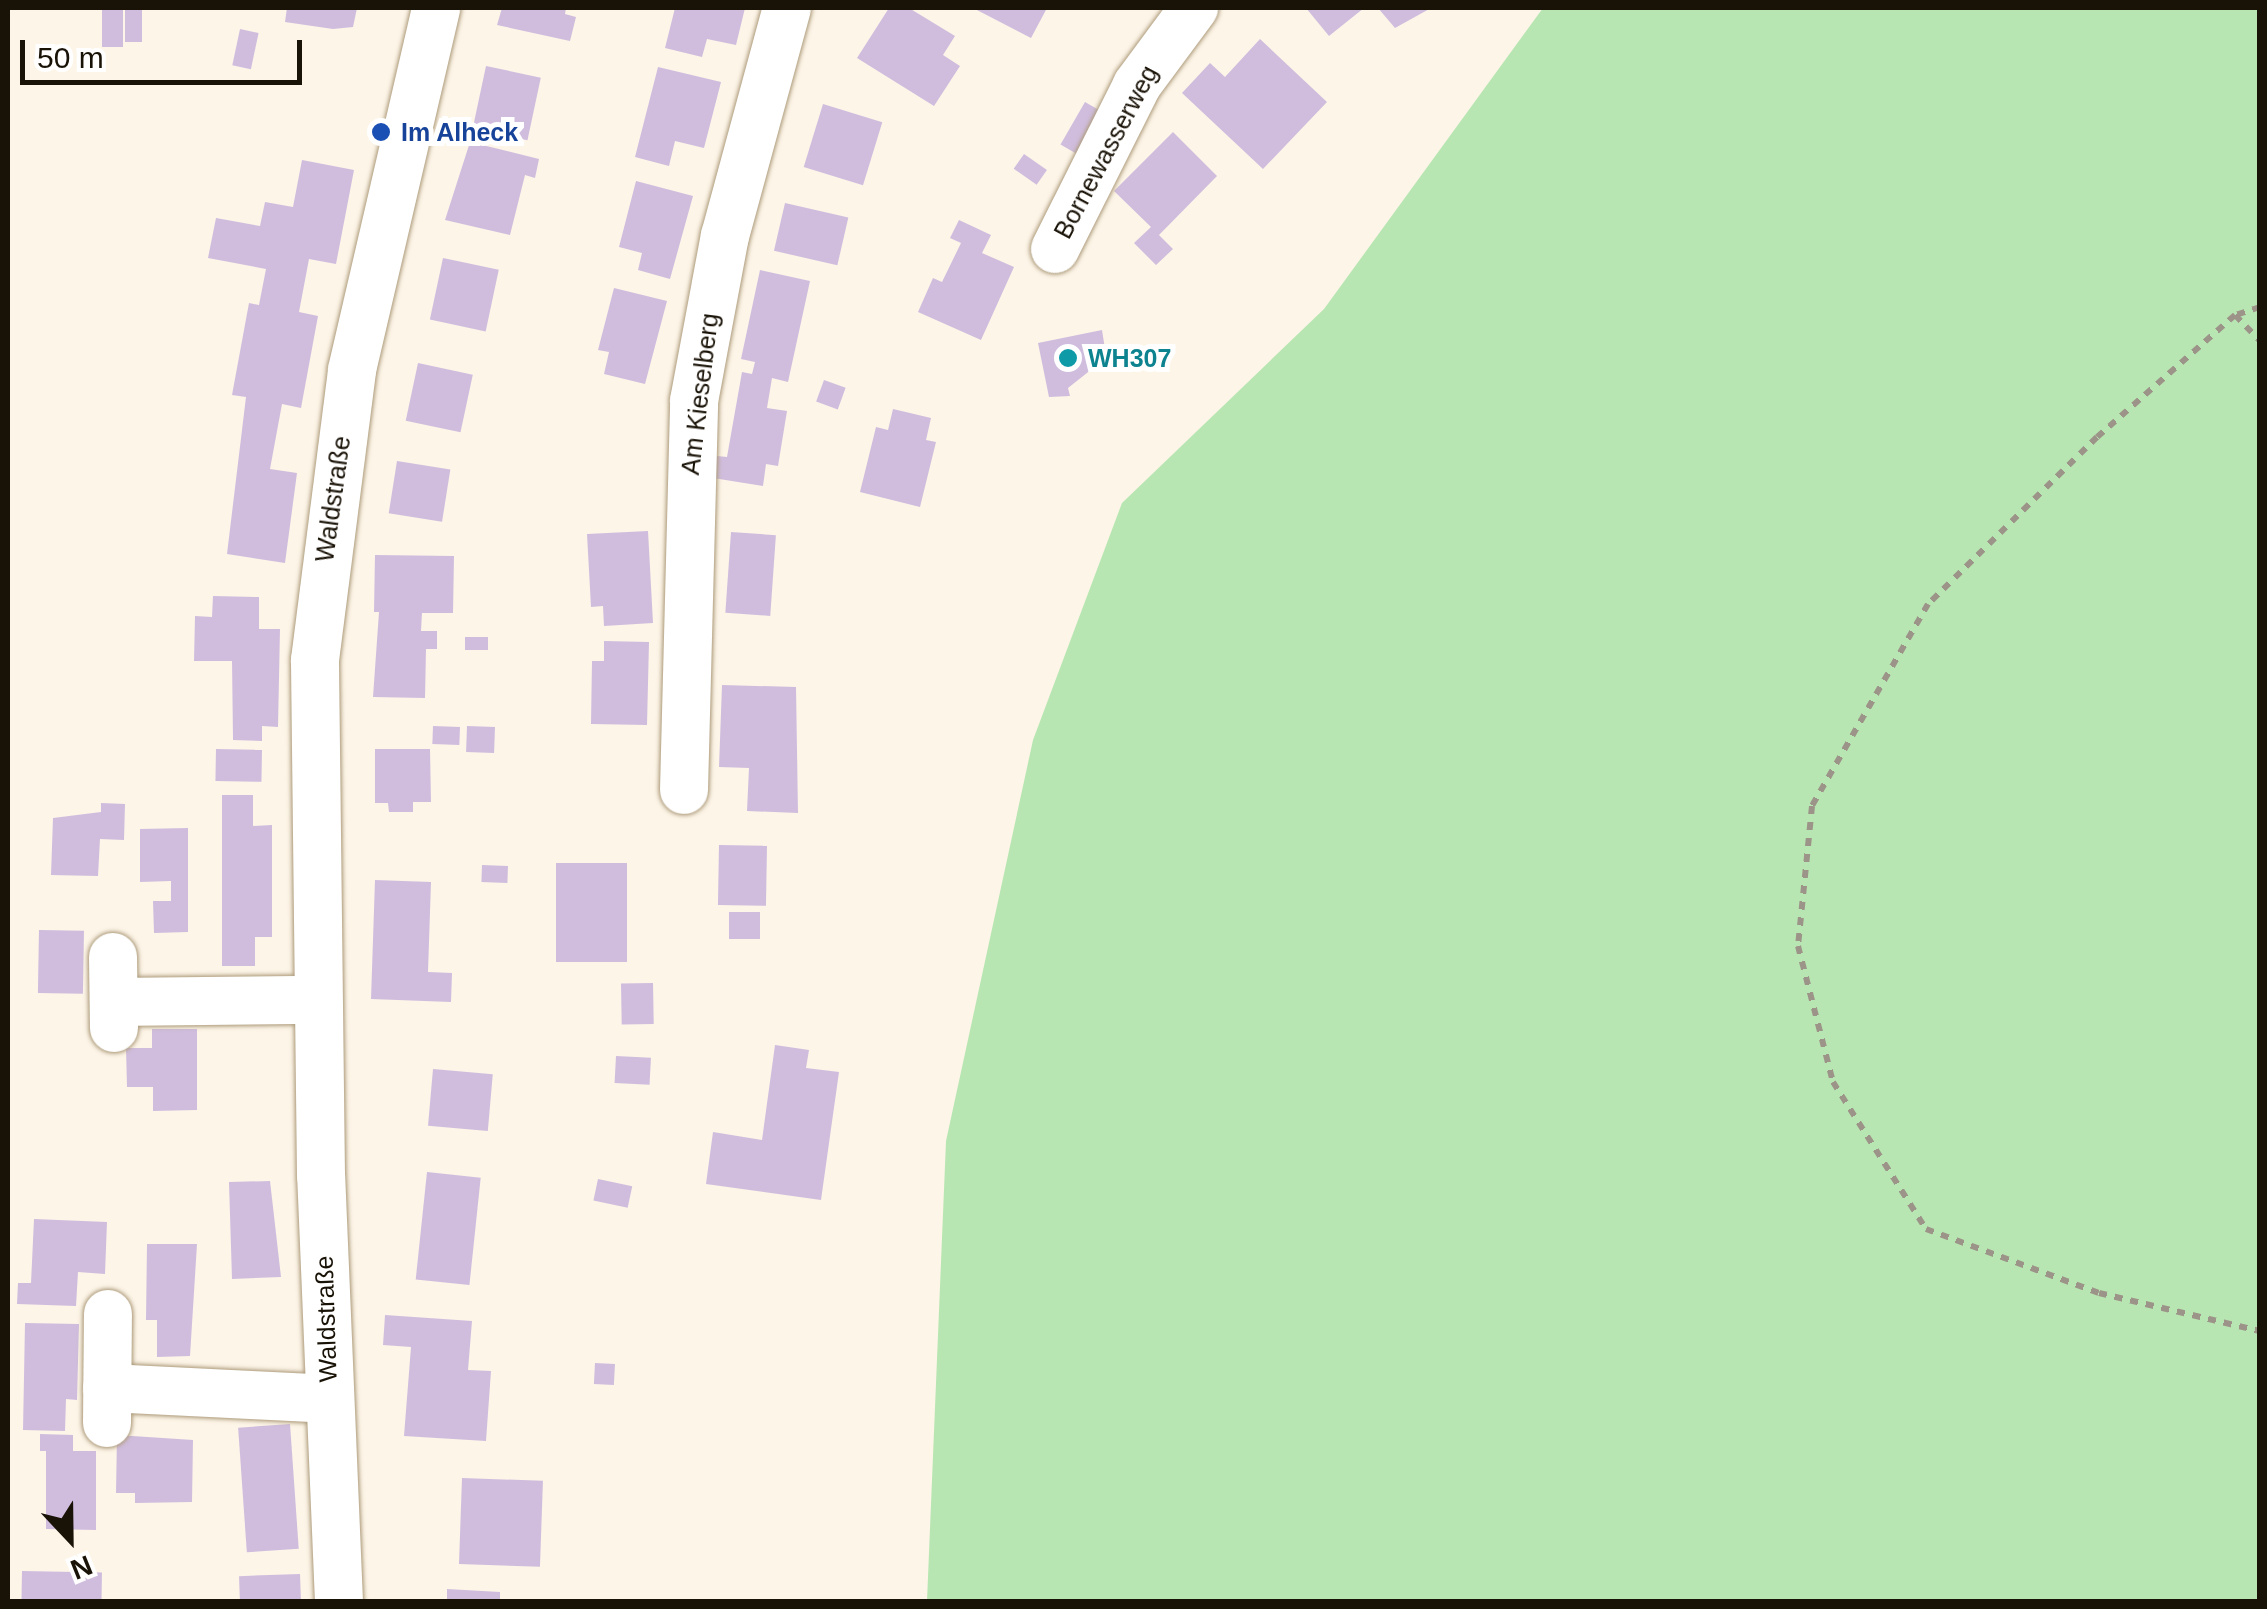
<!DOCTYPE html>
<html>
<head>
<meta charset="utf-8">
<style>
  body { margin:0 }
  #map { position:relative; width:2267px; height:1609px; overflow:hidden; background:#fdf5e8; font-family:Arial,sans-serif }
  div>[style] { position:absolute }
  .green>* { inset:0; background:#b8e6b2 }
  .building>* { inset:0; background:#d0bdde; transform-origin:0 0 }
  .path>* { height:6px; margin-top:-3px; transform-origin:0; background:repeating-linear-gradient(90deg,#9c9488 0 8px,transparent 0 16px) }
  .roads { filter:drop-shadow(0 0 2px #ad9b7b) drop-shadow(0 0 2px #ad9b7b) }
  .minor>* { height:48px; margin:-24px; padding:0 24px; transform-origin:24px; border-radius:24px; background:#fff }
  .dots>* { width:28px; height:28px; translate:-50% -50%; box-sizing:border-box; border:5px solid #fff; border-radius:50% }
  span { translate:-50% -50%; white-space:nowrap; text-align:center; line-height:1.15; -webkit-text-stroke:10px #fff; paint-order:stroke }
  .transit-label { font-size:25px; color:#164399; font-weight:700 }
  .left { translate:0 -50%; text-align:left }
  .street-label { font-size:25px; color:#191207 }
  .culture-label { font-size:25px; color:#0d838f; font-weight:700 }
  .frame { position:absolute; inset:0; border:10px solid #191207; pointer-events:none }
  .north { position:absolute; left:20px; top:1489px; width:100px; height:100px; -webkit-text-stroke:8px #fff; paint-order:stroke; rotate:158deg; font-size:28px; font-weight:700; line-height:40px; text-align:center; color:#191207 }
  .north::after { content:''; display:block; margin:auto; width:35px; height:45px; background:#191207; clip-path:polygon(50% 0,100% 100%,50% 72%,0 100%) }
  .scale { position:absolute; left:20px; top:40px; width:282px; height:45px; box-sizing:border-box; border:5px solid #191207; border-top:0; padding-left:12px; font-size:30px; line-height:35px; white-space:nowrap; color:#191207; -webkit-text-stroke:8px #fff; paint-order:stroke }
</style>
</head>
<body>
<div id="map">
  <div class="green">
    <div style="clip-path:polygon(1543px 8px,2259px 8px,2259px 1601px,927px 1601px,946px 1141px,1033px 740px,1122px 503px,1324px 309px)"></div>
  </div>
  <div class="building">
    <div style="left:102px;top:8px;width:21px;height:39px"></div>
    <div style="left:125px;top:8px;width:17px;height:34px"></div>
    <div style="clip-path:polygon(287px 8px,357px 8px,353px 27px,333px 29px,285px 22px)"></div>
    <div style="clip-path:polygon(502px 8px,566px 8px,565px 14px,576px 17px,570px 41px,497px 25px)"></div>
    <div style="clip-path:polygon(675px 8px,745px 8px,736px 45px,707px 39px,702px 57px,665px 48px)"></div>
    <div style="clip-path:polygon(889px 8px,909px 8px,955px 36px,943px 55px,960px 66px,934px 106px,857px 58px)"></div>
    <div style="clip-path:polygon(973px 8px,1047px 8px,1031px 38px)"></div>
    <div style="clip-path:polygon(1306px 8px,1364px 8px,1329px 36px)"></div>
    <div style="clip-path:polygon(1378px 8px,1431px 8px,1395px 28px)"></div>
    <div style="left:240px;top:29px;width:19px;height:37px;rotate:12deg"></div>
    <div style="clip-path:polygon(1260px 39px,1327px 102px,1263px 169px,1182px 93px,1210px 63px,1225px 77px)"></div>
    <div style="left:486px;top:66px;width:56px;height:64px;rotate:12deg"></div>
    <div style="clip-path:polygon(658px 67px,721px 82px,704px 148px,675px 141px,669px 166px,635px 157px)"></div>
    <div style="left:1085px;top:102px;width:24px;height:49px;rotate:30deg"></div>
    <div style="left:823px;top:104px;width:62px;height:66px;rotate:17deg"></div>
    <div style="clip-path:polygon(1173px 132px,1217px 176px,1159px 235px,1173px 249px,1156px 265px,1134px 243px,1151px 227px,1114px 191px)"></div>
    <div style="clip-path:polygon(470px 142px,539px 159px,535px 178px,525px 175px,510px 235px,445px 220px)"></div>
    <div style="left:1024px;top:154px;width:28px;height:18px;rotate:35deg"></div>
    <div style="clip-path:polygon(302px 160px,354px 170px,336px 264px,309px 259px,299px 312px,318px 316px,301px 408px,282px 404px,270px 469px,297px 473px,285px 563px,227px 554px,246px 397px,232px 395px,249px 303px,259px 305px,266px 269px,208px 258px,216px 218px,260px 226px,265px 202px,293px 207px)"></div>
    <div style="clip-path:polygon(636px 181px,693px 196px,670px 279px,638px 270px,642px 253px,619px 247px)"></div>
    <div style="left:785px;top:203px;width:65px;height:49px;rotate:13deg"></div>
    <div style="clip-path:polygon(959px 220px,991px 235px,982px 253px,1014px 267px,981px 340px,918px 312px,933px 278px,942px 282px,961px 243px,950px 238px)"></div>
    <div style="left:443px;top:258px;width:57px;height:63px;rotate:12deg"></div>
    <div style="clip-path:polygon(760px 270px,810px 281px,788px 382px,772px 378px,767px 408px,787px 411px,778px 466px,766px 464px,763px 486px,713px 478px,717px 456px,727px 457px,742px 372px,752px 374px,755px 362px,741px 359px)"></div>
    <div style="clip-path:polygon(614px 288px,667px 301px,645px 384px,604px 374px,609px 352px,598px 350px)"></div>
    <div style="clip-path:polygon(1102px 330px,1105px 349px,1095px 351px,1097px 365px,1068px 388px,1070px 396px,1049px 397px,1038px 343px)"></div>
    <div style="left:418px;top:363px;width:56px;height:59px;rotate:12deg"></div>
    <div style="left:824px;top:380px;width:23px;height:23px;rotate:20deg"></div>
    <div style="clip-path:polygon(893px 409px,931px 418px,926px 440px,936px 442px,920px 507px,860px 492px,876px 427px,888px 430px)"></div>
    <div style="left:397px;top:461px;width:54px;height:53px;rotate:9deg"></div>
    <div style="clip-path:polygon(648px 531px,653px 623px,604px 626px,603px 606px,591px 607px,587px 534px)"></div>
    <div style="left:731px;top:532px;width:45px;height:81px;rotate:4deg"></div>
    <div style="clip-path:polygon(375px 555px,454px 556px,453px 613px,422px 613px,421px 631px,437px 631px,437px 649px,426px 649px,425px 698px,373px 697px,379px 612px,374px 612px)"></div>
    <div style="clip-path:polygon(213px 596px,259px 597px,259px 629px,280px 629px,278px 727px,262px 726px,262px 741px,233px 740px,232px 661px,194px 661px,195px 616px,212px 617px)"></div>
    <div style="left:465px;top:637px;width:23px;height:13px"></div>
    <div style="clip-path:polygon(604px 641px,649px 642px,647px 725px,591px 724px,592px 661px,604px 661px)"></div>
    <div style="clip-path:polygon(722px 685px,796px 687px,798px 813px,747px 811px,749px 768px,719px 767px)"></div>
    <div style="left:433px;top:726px;width:27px;height:18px;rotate:2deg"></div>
    <div style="left:467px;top:726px;width:28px;height:26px;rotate:2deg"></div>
    <div style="left:216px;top:749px;width:46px;height:32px;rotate:1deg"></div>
    <div style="clip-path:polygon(375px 749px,430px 749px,431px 802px,413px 802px,413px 812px,389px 812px,388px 803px,375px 803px)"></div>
    <div style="clip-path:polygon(222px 795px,253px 795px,253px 826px,272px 825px,272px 937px,255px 937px,255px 966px,222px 966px)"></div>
    <div style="clip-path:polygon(101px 803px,125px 804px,124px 840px,100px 839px,98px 876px,51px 875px,53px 818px,101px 812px)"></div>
    <div style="clip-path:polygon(188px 828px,188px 932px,154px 933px,153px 901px,171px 901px,171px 881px,140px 882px,140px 829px)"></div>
    <div style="left:719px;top:845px;width:48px;height:60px;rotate:1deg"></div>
    <div style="left:556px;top:863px;width:71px;height:99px"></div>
    <div style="left:482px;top:865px;width:26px;height:17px;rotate:2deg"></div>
    <div style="clip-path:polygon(375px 880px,431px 882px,428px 972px,452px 973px,451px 1002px,371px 999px)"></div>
    <div style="left:729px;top:912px;width:31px;height:27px"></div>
    <div style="left:39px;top:930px;width:45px;height:63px;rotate:1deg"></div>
    <div style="left:653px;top:983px;width:41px;height:32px;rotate:89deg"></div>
    <div style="clip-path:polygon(152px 1029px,197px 1029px,197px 1110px,153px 1111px,153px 1087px,127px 1087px,126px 1048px,152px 1048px)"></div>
    <div style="clip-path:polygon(775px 1045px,809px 1050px,806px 1068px,839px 1072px,821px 1200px,706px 1184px,713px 1132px,762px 1140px)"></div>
    <div style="left:616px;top:1056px;width:35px;height:27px;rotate:3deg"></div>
    <div style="left:433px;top:1069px;width:60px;height:57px;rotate:5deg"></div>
    <div style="left:427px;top:1172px;width:54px;height:108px;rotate:6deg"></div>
    <div style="left:598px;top:1179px;width:35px;height:22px;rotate:12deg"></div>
    <div style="clip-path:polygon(270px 1181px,281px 1277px,232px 1279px,229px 1182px)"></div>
    <div style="clip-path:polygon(34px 1219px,107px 1222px,105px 1274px,78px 1272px,76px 1306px,17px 1304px,18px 1283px,31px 1283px)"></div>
    <div style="clip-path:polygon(147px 1244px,197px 1244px,190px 1356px,157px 1357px,157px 1320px,146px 1320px)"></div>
    <div style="clip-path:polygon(385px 1315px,472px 1321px,468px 1370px,491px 1371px,486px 1441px,404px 1436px,411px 1347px,383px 1345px)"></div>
    <div style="clip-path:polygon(25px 1323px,79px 1324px,77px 1400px,66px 1399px,65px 1431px,23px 1430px)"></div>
    <div style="left:595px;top:1363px;width:20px;height:21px;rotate:3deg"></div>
    <div style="left:290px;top:1424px;width:125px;height:52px;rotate:86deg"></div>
    <div style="clip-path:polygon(40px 1434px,73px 1435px,73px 1451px,96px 1451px,96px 1530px,46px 1529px,46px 1451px,40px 1451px)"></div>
    <div style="clip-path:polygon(117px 1435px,193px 1440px,192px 1502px,135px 1503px,135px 1493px,116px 1493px)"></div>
    <div style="left:462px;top:1478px;width:81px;height:86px;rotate:2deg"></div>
    <div style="left:22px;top:1571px;width:80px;height:31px;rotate:1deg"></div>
    <div style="left:300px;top:1574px;width:28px;height:61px;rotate:88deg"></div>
    <div style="clip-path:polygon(447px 1589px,500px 1592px,500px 1602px,447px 1602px)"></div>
  </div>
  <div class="path">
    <div style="left:2260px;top:307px;width:26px;rotate:162deg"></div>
    <div style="left:2235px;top:315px;width:184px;rotate:138.5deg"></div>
    <div style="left:2097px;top:437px;width:238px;rotate:135.3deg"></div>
    <div style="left:1928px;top:604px;width:233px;rotate:119.9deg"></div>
    <div style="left:1812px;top:806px;width:141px;rotate:95.7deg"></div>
    <div style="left:1798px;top:946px;width:140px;rotate:75.6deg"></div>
    <div style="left:1833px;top:1082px;width:174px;rotate:57.7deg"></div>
    <div style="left:1926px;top:1229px;width:184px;rotate:20.3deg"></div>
    <div style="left:2099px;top:1293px;width:165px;rotate:13.3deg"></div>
    <div style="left:2235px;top:315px;width:36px;rotate:46deg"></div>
  </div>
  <div class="roads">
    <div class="minor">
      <div style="left:1055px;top:249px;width:183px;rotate:-63.4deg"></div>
      <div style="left:1137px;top:85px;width:96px;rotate:-53.5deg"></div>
      <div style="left:684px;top:790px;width:389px;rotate:-88.5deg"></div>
      <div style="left:694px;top:401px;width:168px;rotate:-79.4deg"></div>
      <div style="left:725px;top:236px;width:236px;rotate:-74.8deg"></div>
      <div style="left:113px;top:957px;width:71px;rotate:89.2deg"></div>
      <div style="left:114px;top:1002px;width:204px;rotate:-0.6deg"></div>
      <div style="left:107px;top:1388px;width:222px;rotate:2.8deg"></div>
      <div style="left:107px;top:1423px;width:109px;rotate:-89.5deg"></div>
      <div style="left:339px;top:1602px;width:426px;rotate:-92.4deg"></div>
      <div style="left:321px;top:1176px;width:516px;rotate:-90.67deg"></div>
      <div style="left:315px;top:660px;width:292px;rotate:-82.7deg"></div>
      <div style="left:352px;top:370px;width:372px;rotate:-76.9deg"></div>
    </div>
  </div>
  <div class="dots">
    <div style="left:381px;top:132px;background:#1a4fb4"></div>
    <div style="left:1068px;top:358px;background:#0f9aa8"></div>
  </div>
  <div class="transit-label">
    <span class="left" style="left:401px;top:132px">Im Alheck</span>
  </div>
  <div class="street-label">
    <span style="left:1106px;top:152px;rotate:-62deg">Bornewasserweg</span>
    <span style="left:700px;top:394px;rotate:-83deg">Am Kieselberg</span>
    <span style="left:333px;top:499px;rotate:-82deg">Waldstraße</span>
    <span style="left:326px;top:1319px;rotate:-92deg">Waldstraße</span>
  </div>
  <div class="culture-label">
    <span class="left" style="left:1088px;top:358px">WH307</span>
  </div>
  <div class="frame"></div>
  <div class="north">N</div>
  <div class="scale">50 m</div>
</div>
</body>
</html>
